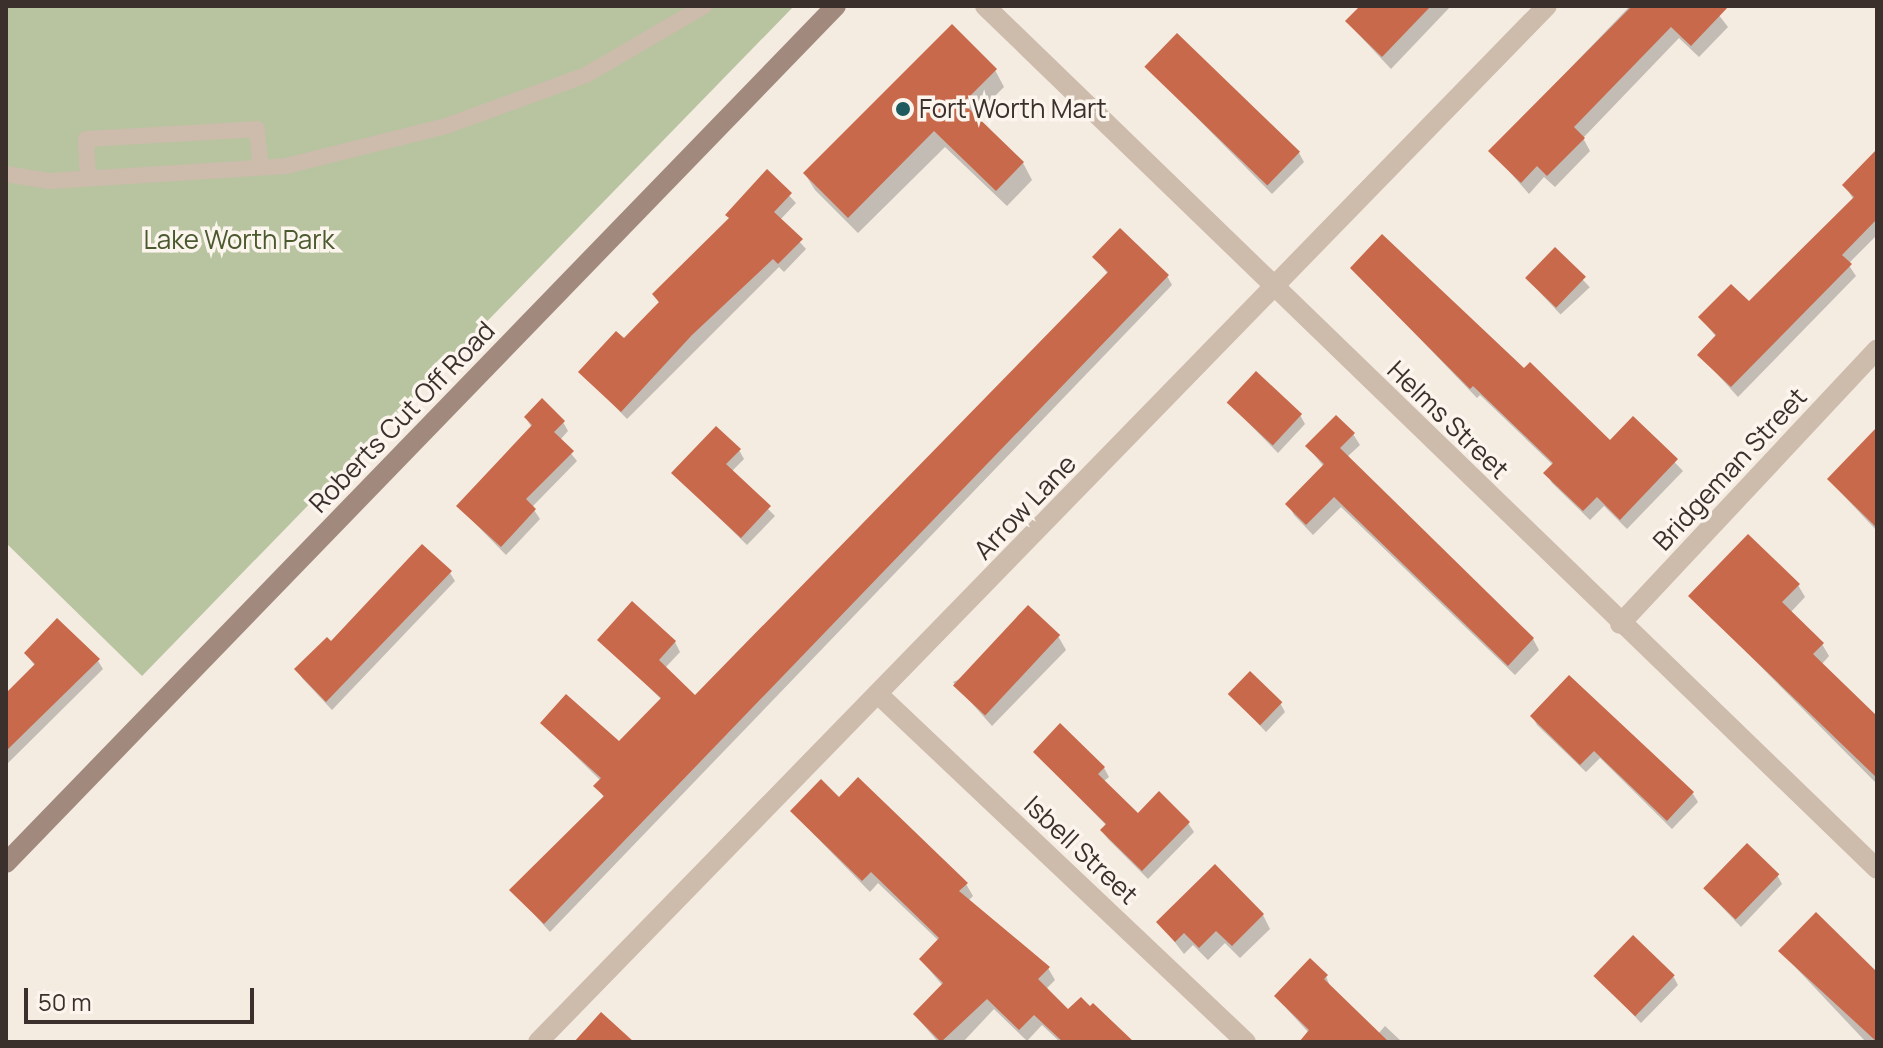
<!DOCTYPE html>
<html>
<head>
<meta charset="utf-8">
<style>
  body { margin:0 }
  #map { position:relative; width:1883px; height:1048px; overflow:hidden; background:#f4ebe1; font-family:Manrope,sans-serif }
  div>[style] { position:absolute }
  .green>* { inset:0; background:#b8c4a0 }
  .shadow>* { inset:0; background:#0003; transform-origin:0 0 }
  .building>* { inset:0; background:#c8694b; transform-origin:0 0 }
  .lane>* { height:16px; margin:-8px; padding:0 8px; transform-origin:8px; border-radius:8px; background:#cdbbac }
  .street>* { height:20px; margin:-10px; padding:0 10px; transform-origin:10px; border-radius:10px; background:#cdbbac }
  .secondary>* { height:20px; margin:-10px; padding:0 10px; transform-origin:10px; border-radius:10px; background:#a18a7d }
  .dots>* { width:22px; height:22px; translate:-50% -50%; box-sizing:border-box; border:4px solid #fbf5ee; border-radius:50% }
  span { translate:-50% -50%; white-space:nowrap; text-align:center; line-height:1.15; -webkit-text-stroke:7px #fbf5ee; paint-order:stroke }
  .poi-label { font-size:26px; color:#3b302b }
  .left { translate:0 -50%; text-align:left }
  .park-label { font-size:26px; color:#4a5a2e }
  .street-label { font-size:26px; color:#3b302b }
  .frame { position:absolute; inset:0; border:8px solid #3b302b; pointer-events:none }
  .scale { position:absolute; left:24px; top:988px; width:230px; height:36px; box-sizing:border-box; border:4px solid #3b302b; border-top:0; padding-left:10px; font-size:24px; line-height:28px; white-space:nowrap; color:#3b302b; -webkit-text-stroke:6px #fbf5ee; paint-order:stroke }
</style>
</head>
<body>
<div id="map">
  <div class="green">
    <div style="clip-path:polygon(6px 6px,794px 6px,142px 676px,6px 543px)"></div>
  </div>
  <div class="shadow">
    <div style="clip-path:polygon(1361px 6px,1451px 6px,1391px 69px,1347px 22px)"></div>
    <div style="clip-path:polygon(1630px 6px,1712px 6px,1728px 27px,1699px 57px,1679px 38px,1583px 138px,1590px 151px,1555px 187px,1544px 177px,1529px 194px,1491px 151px)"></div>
    <div style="clip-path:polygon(1148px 68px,1299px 153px,1304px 162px,1272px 194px)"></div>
    <div style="clip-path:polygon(995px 70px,1004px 87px,974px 117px,1023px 163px,1032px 180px,1007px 206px,945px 147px,858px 233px,815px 190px,805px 174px)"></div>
    <div style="clip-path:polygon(1877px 153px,1877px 235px,1848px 264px,1856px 276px,1738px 397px,1700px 355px,1717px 338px,1701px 318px,1749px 304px,1854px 200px,1844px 185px)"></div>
    <div style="clip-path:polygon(767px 172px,796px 203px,780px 220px,806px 249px,784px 272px,779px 267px,627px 419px,581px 372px,624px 340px,660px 304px,654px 295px,730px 220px)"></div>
    <div style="left:1555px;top:250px;width:51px;height:40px;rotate:47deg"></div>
    <div style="clip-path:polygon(1094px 257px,1167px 276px,1172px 285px,550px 932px,512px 890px,605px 799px,596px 786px,601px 781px,542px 723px,619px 744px,662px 700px,600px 640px,632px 604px,675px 642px,680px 652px,665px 668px,696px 698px,1108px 274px)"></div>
    <div style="clip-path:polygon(1352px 268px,1524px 371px,1610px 443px,1633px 419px,1683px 471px,1627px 529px,1604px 506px,1590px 520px,1552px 483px,1546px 473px,1553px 465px,1480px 395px,1477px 398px)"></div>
    <div style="clip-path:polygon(1229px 403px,1300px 415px,1305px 424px,1278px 453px)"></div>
    <div style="clip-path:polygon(526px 418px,563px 422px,568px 431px,560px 440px,577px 461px,532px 507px,540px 519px,506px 555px,458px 506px,532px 428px)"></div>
    <div style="clip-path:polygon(1353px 434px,1360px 445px,1347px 457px,1533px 639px,1539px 650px,1515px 675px,1341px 507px,1313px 535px,1294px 515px,1288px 504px,1324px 467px,1308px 447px)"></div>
    <div style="clip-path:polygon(1877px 435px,1877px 531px,1829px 480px)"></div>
    <div style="clip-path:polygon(739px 450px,744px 459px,731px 472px,775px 516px,747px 545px,673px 473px)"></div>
    <div style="clip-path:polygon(450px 573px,455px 581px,332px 710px,302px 678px,297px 669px,331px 644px)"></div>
    <div style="clip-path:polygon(1798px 585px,1805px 597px,1790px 613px,1822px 644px,1829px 656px,1821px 665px,1877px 717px,1877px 784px,1691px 596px)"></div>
    <div style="clip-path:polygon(1058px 636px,1066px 650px,992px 726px,953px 682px)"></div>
    <div style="clip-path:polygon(26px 654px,98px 661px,103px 669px,6px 765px,6px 697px,35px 666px)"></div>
    <div style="clip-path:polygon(1569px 678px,1693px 794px,1698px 802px,1672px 829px,1600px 758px,1586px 772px,1537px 725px,1532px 716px)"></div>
    <div style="clip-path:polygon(1231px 695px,1280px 703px,1285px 712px,1266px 732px)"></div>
    <div style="clip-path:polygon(1035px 753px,1104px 768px,1109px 777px,1103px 782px,1138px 816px,1188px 823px,1194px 832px,1148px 879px,1108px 839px,1102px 831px,1107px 826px)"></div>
    <div style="clip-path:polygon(839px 800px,966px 884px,973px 896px,968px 901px,1048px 968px,1055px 980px,1045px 990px,1068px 1012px,1131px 1042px,1060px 1042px,1042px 1025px,1027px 1041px,994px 1009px,963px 1042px,938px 1042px,915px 1015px,943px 986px,921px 960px,939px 941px,878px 883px,870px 892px,792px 812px)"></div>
    <div style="clip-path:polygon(1777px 875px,1782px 884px,1741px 927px,1705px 889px)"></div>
    <div style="clip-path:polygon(1263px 915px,1270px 929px,1240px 958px,1225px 943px,1208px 960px,1193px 945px,1184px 954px,1159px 922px)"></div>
    <div style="clip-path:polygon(1781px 952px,1877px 974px,1877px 1042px,1866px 1042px)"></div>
    <div style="clip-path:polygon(1326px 976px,1331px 989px,1378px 1034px,1385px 1026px,1402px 1042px,1302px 1042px,1309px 1033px,1276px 997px)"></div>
    <div style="clip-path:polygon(1597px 976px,1673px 976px,1678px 985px,1641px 1023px)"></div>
  </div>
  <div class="building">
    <div style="clip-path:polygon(1360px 6px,1431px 6px,1382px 57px,1345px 21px)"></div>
    <div style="clip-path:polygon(1632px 6px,1729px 6px,1691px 46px,1671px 27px,1574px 127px,1585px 138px,1547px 176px,1537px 166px,1521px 183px,1488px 151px)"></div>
    <div style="clip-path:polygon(952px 24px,997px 69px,963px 103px,1024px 162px,996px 191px,934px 131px,848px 218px,803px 173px)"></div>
    <div style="left:1177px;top:33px;width:171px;height:47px;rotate:44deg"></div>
    <div style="clip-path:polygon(1877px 149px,1877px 219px,1842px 255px,1852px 264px,1731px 387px,1697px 355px,1716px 335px,1698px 317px,1731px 284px,1749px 301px,1854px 197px,1842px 185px)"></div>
    <div style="clip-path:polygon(767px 169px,792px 193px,774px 212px,803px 239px,778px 264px,773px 259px,692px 335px,621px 412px,578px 372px,616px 331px,624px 338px,659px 302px,652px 294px,729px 218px,725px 215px)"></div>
    <div style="clip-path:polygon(1120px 228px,1169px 275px,544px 924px,509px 890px,604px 796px,593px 786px,601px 778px,540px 723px,566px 694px,619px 741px,661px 698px,597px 640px,632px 601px,676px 641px,659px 660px,695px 695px,1108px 272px,1092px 257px)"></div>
    <div style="clip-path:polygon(1382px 234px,1524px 368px,1530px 362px,1610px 440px,1633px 416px,1678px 459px,1620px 520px,1597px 497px,1583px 511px,1543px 473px,1553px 463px,1473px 386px,1470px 389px,1350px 268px)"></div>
    <div style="left:1555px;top:247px;width:43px;height:43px;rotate:44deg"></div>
    <div style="left:1256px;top:371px;width:63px;height:43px;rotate:43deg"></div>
    <div style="clip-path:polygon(542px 398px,565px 421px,554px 432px,574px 451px,526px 499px,536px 509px,501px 547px,456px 506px,532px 425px,524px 417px)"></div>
    <div style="clip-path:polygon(1336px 415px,1355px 433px,1340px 448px,1534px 638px,1508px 666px,1334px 497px,1306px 525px,1285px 504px,1324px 464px,1305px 446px)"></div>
    <div style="clip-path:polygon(716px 426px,741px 449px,726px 464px,771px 506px,741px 538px,671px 473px)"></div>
    <div style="clip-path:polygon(1877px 427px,1877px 528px,1827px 479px)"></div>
    <div style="clip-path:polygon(1748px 534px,1800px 584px,1782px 602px,1824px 643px,1813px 654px,1877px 716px,1877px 778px,1688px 596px)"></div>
    <div style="clip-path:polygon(422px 544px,452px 571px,326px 702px,294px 669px,327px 637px,331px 641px)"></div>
    <div style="left:1028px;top:605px;width:44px;height:110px;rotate:43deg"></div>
    <div style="clip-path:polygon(57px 618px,100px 659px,6px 751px,6px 693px,35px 664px,24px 653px)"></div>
    <div style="left:1250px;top:671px;width:45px;height:32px;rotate:44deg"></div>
    <div style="clip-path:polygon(1569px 675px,1694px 792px,1667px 821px,1594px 751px,1580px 765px,1530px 716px)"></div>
    <div style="clip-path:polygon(1060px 723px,1105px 767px,1098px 774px,1138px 813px,1159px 791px,1190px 822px,1142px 871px,1100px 830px,1106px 824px,1033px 752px)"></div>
    <div style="clip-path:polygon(858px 777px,968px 883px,959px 891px,1050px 967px,1038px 979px,1068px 1009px,1081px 997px,1090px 1006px,1093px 1003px,1134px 1042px,1063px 1042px,1034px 1015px,1019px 1030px,987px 999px,941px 1042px,913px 1014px,943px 983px,919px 959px,939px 938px,871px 872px,862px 881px,790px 811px,821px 779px,839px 797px)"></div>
    <div style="left:1747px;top:843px;width:45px;height:63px;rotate:44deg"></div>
    <div style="clip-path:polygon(1215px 864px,1264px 914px,1232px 946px,1216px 931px,1199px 948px,1184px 933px,1175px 942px,1156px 922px)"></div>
    <div style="clip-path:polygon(1816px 912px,1877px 972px,1877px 1042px,1778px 951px)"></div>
    <div style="left:1633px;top:935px;width:58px;height:57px;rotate:44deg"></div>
    <div style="clip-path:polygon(1310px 958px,1328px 975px,1324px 979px,1389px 1042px,1299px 1042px,1309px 1030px,1274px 996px)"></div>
    <div style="clip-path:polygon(601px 1012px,634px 1042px,574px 1042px)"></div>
  </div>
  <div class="lane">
    <div style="left:6px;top:174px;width:44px;rotate:9.2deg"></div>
    <div style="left:49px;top:181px;width:237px;rotate:-3.6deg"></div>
    <div style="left:286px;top:166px;width:165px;rotate:-14deg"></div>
    <div style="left:446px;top:126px;width:149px;rotate:-20deg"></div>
    <div style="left:586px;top:75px;width:137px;rotate:-30.3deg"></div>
    <div style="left:88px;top:178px;width:39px;rotate:-93deg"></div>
    <div style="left:86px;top:139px;width:171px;rotate:-3.3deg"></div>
    <div style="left:257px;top:129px;width:38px;rotate:85deg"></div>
  </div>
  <div class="street">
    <div style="left:985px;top:6px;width:1241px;rotate:44.05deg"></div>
    <div style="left:1620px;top:624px;width:376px;rotate:-46.9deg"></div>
    <div style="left:879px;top:695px;width:505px;rotate:43.4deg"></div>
    <div style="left:538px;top:1042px;width:1446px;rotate:-45.76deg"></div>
  </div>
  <div class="secondary">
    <div style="left:6px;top:863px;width:1193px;rotate:-45.92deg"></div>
  </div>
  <div class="dots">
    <div style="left:903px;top:109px;background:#1f5a5e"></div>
  </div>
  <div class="poi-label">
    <span class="left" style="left:919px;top:109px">Fort Worth Mart</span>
  </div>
  <div class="park-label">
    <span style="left:239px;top:240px">Lake Worth Park</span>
  </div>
  <div class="street-label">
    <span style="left:402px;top:417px;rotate:-46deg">Roberts Cut Off Road</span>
    <span style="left:1448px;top:420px;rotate:44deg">Helms Street</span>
    <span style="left:1730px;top:469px;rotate:-47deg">Bridgeman Street</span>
    <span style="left:1025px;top:507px;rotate:-46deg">Arrow Lane</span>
    <span style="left:1081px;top:850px;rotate:43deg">Isbell Street</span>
  </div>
  <div class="frame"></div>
  <div class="scale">50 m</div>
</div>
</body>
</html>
